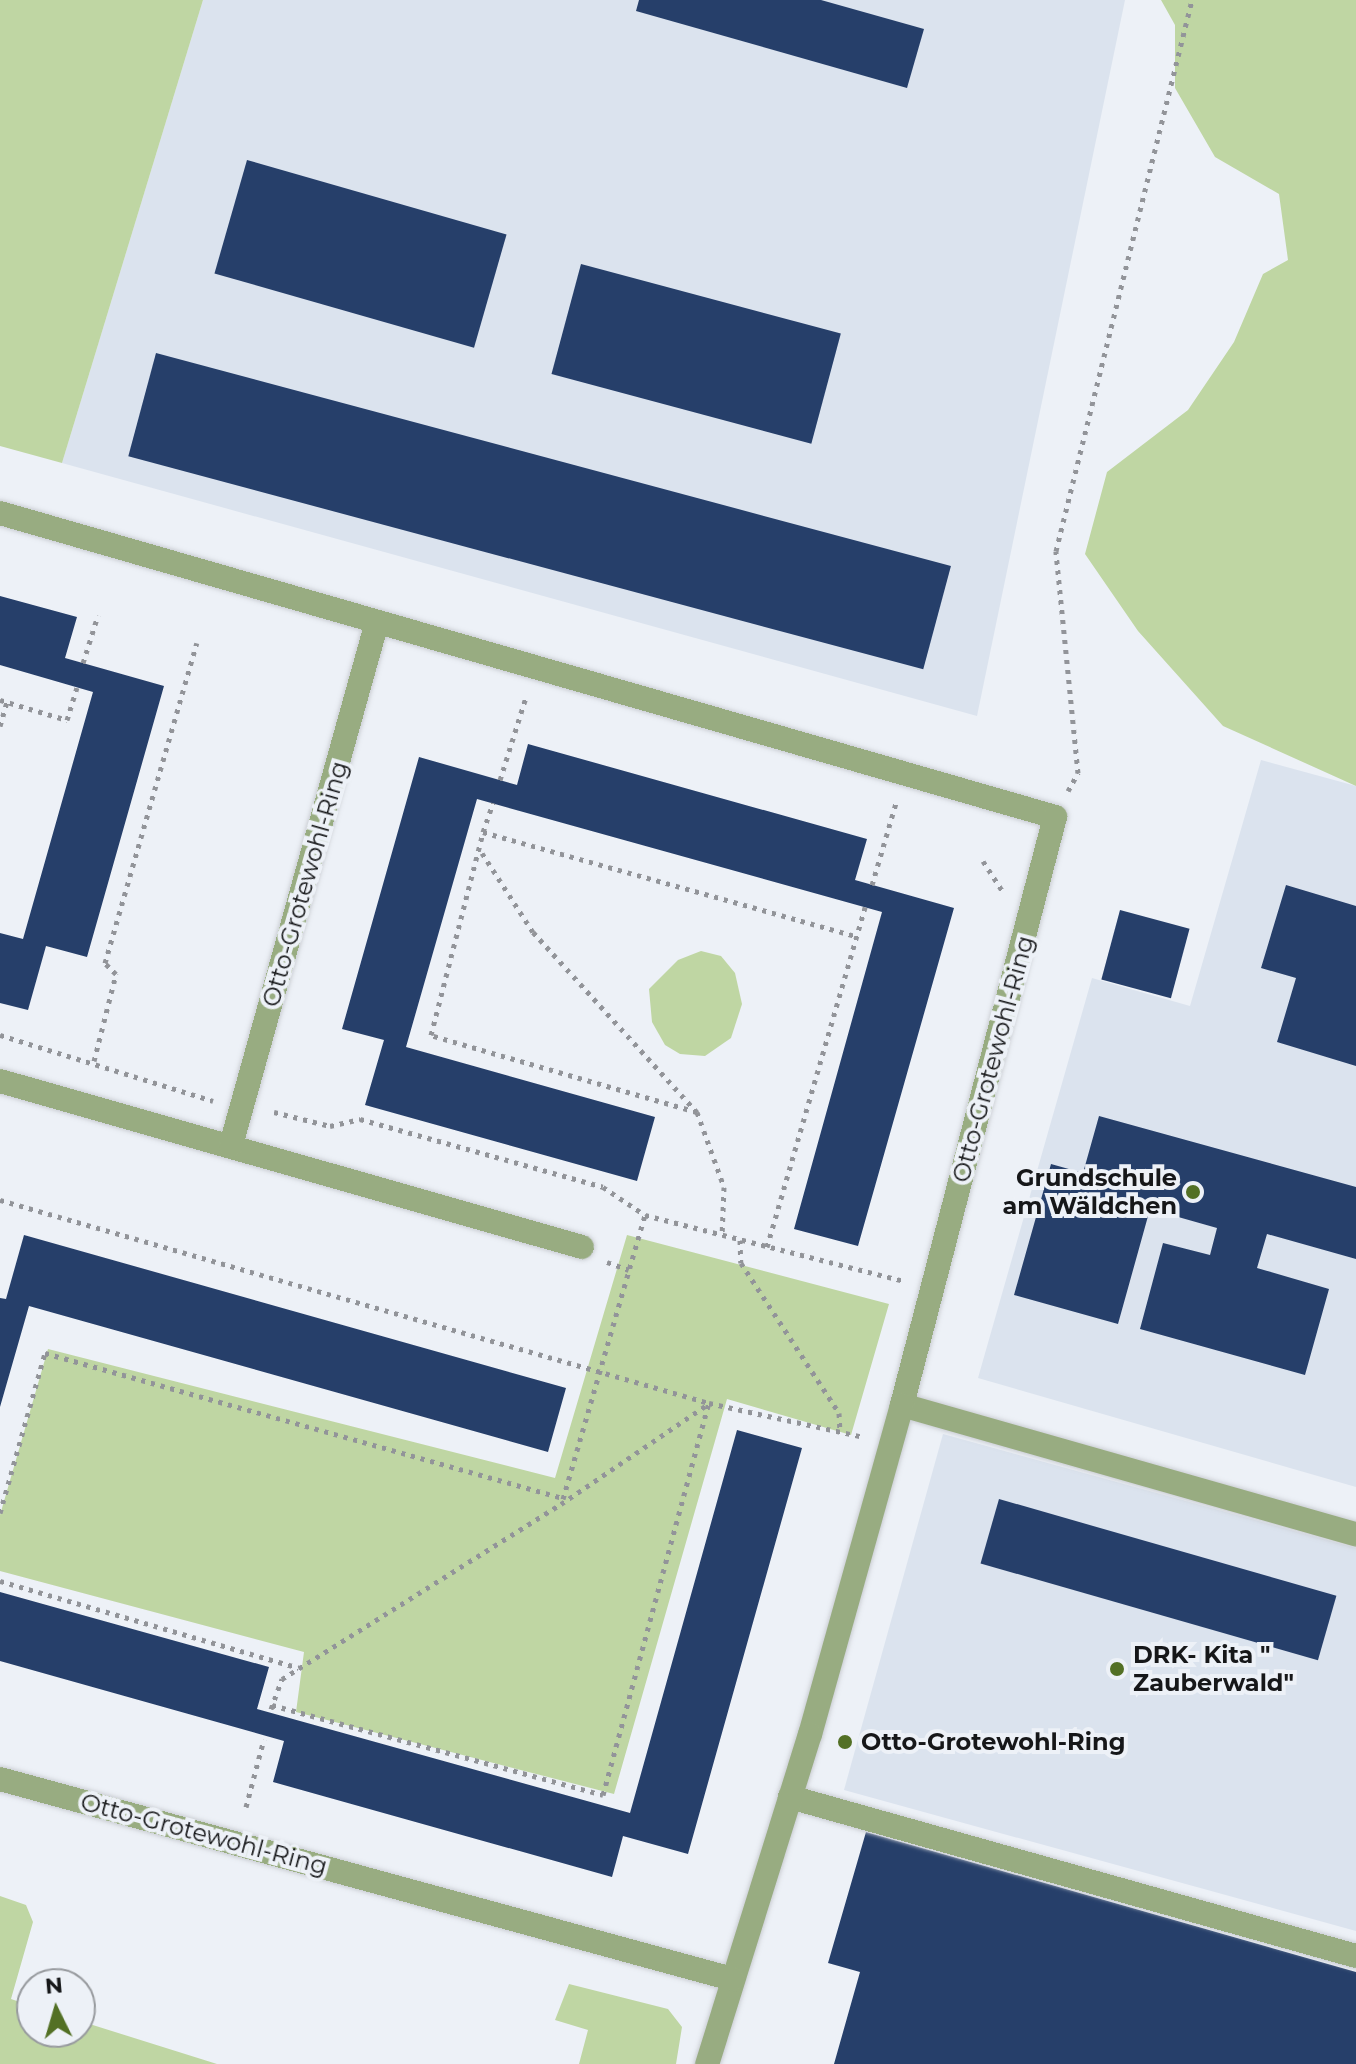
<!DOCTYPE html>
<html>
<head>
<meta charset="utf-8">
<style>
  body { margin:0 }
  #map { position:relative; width:1356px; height:2064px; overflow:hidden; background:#edf1f7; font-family:Montserrat,sans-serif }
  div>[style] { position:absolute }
  .built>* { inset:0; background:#dbe3ee }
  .green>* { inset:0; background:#bfd6a3 }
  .building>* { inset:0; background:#263f6a; transform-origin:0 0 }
  .path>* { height:5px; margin-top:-2.5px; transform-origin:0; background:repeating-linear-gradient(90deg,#929499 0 4px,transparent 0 10px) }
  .roads { filter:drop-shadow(0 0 2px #cbced3) drop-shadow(0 0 2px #cbced3) }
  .service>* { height:24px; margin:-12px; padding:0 12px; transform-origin:12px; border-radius:12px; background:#98ac81 }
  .minor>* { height:24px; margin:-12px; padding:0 12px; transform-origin:12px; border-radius:12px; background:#98ac81 }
  .dots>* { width:22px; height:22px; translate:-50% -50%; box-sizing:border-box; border:4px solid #edf1f7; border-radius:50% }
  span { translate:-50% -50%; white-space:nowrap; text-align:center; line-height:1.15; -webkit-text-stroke:8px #edf1f7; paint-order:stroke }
  .street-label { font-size:24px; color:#161719 }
  .poi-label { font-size:24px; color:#161719; font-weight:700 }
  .right { translate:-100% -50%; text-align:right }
  .left { translate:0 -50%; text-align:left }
  .north { position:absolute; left:16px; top:1968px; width:80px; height:80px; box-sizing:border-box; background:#edf1f7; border:2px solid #979a9e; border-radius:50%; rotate:355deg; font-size:22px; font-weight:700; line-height:32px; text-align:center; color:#161719 }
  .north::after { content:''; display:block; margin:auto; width:28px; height:36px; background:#537025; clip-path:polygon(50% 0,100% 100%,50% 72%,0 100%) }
</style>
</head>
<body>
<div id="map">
  <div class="built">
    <div style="clip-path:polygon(203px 0,1125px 0,977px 716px,62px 463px)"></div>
    <div style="clip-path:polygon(1261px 760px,1356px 786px,1356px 1487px,978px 1378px,1092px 978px,1190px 1006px)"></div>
    <div style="clip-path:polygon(943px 1434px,1356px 1548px,1356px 1931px,844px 1790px)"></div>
  </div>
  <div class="green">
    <div style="clip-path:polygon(0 0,203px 0,62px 463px,0 446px)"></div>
    <div style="clip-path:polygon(1161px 0,1356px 0,1356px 786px,1223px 726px,1138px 631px,1085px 554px,1107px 472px,1188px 410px,1234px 342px,1263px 274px,1288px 260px,1279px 194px,1215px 157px,1175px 88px,1175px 25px)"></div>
    <div style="clip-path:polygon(701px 951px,721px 956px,735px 973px,742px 1004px,731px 1038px,705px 1056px,680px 1054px,665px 1045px,652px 1022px,649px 989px,678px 960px)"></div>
    <div style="clip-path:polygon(627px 1235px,889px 1304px,851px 1435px,727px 1399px,614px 1794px,296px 1712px,304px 1652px,0 1571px,0 1515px,48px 1349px,555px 1478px)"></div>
    <div style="clip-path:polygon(0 1896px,26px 1905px,33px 1922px,11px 1999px,32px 2006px,32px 2032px,80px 2032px,80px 2021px,217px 2064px,0 2064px)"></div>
    <div style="clip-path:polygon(569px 1984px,668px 2009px,682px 2027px,676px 2064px,579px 2064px,588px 2030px,555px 2020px)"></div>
  </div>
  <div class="building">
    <div style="clip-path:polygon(639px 0,821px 0,924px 29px,907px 88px,636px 11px)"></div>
    <div style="left:247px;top:160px;width:270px;height:118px;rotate:16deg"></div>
    <div style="left:581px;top:264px;width:269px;height:114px;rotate:15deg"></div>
    <div style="left:156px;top:353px;width:823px;height:107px;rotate:15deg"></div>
    <div style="clip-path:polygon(0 596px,77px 617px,65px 658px,164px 686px,87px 957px,46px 946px,28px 1010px,0 1003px,0 933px,23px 939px,93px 692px,0 665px)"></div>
    <div style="clip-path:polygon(528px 744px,867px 839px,855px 880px,954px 908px,858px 1246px,794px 1229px,882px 912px,477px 799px,406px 1047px,655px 1117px,637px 1181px,365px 1105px,384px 1040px,342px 1029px,419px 757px,517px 785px)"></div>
    <div style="clip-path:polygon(1286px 885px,1356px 906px,1356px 1066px,1277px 1042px,1296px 978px,1261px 968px)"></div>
    <div style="left:1120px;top:910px;width:72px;height:72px;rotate:15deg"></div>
    <div style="clip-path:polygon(1099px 1116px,1356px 1187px,1356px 1259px,1267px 1234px,1257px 1268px,1329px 1289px,1305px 1375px,1140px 1329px,1163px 1243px,1210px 1255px,1217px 1228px,1150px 1209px,1118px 1324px,1014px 1295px,1051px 1164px,1083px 1173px)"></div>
    <div style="clip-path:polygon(24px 1235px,566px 1388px,548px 1452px,29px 1306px,0 1407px,0 1298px,6px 1299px)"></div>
    <div style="clip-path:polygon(737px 1430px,802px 1448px,688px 1854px,623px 1836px,612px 1877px,273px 1782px,284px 1741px,0 1661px,0 1592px,269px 1667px,257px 1709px,630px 1813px)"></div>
    <div style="left:999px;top:1499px;width:351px;height:67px;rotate:16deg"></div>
    <div style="clip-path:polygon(866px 1832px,1356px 1972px,1356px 2064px,834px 2064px,860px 1972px,828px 1963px)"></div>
  </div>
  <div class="path">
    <div style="left:83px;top:663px;width:50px;rotate:-72.6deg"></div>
    <div style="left:0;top:700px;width:70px;rotate:16.6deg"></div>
    <div style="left:67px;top:720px;width:34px;rotate:-73deg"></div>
    <div style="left:0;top:726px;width:25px;rotate:-74deg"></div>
    <div style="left:500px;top:780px;width:87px;rotate:-72.6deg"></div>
    <div style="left:1068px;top:791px;width:21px;rotate:-61deg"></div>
    <div style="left:1078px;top:773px;width:223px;rotate:-95.7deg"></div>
    <div style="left:1056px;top:551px;width:568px;rotate:-76.14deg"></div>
    <div style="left:483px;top:832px;width:31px;rotate:-71deg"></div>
    <div style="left:482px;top:853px;width:94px;rotate:57.2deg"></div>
    <div style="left:533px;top:932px;width:244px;rotate:47.7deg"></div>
    <div style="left:697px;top:1112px;width:80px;rotate:70.2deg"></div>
    <div style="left:724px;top:1187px;width:49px;rotate:92.3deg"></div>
    <div style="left:983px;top:861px;width:35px;rotate:57deg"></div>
    <div style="left:872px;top:885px;width:85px;rotate:-73.7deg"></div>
    <div style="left:0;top:1035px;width:223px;rotate:17.2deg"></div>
    <div style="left:94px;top:1061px;width:90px;rotate:-75.8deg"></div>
    <div style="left:116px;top:974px;width:16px;rotate:-135deg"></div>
    <div style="left:105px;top:963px;width:333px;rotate:-74deg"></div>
    <div style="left:274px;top:1112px;width:58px;rotate:14deg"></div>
    <div style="left:330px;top:1126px;width:31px;rotate:-13deg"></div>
    <div style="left:360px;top:1119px;width:252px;rotate:15.6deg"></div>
    <div style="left:603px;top:1187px;width:50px;rotate:33.7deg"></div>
    <div style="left:645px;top:1215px;width:266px;rotate:14.3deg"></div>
    <div style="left:697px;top:1112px;width:277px;rotate:-163.9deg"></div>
    <div style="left:431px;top:1035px;width:210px;rotate:-75.6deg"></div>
    <div style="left:483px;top:832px;width:387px;rotate:15.6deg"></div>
    <div style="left:0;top:1200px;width:737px;rotate:15.98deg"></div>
    <div style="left:709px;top:1403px;width:158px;rotate:12.4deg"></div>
    <div style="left:740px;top:1240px;width:23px;rotate:88deg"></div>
    <div style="left:741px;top:1263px;width:179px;rotate:56.8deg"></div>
    <div style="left:839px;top:1413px;width:17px;rotate:87deg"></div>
    <div style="left:767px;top:1247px;width:354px;rotate:-73.9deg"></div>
    <div style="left:607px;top:1262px;width:23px;rotate:20deg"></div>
    <div style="left:563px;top:1499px;width:296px;rotate:-73.9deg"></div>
    <div style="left:0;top:1513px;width:166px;rotate:-74.3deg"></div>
    <div style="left:45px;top:1353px;width:538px;rotate:15.64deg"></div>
    <div style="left:0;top:1581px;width:311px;rotate:16.2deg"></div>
    <div style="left:272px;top:1705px;width:343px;rotate:15.2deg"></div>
    <div style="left:603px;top:1795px;width:406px;rotate:-74.9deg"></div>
    <div style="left:271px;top:1709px;width:32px;rotate:-70deg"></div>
    <div style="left:282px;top:1679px;width:329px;rotate:-32.1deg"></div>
    <div style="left:561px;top:1504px;width:178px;rotate:-34.2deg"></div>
    <div style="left:246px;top:1807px;width:70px;rotate:-75.2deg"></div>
  </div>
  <div class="roads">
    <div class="service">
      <div style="left:0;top:1081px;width:605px;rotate:15.92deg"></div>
      <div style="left:231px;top:1145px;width:543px;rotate:-74.4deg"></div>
      <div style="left:902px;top:1405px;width:472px;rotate:15.9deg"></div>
      <div style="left:790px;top:1797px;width:588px;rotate:15.69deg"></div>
    </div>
    <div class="minor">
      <div style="left:0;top:513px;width:1098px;rotate:16.07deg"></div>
      <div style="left:1055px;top:817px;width:608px;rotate:104.59deg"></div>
      <div style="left:902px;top:1405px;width:342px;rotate:105.6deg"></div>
      <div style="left:810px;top:1734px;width:346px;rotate:107.3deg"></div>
      <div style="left:0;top:1779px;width:759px;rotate:15.28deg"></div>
    </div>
  </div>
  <div class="dots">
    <div style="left:1193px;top:1192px;background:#537025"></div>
    <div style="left:1117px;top:1669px;background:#537025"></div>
    <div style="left:845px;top:1742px;background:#537025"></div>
  </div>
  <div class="street-label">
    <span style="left:305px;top:884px;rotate:-74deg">Otto-Grotewohl-Ring</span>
    <span style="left:993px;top:1059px;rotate:-75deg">Otto-Grotewohl-Ring</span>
    <span style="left:204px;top:1834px;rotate:15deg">Otto-Grotewohl-Ring</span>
  </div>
  <div class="poi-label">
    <span class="right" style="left:1177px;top:1192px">Grundschule<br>am Wäldchen</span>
    <span class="left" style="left:1133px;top:1669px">DRK- Kita "<br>Zauberwald"</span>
    <span class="left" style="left:861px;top:1742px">Otto-Grotewohl-Ring</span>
  </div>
  <div class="north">N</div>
</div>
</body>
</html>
